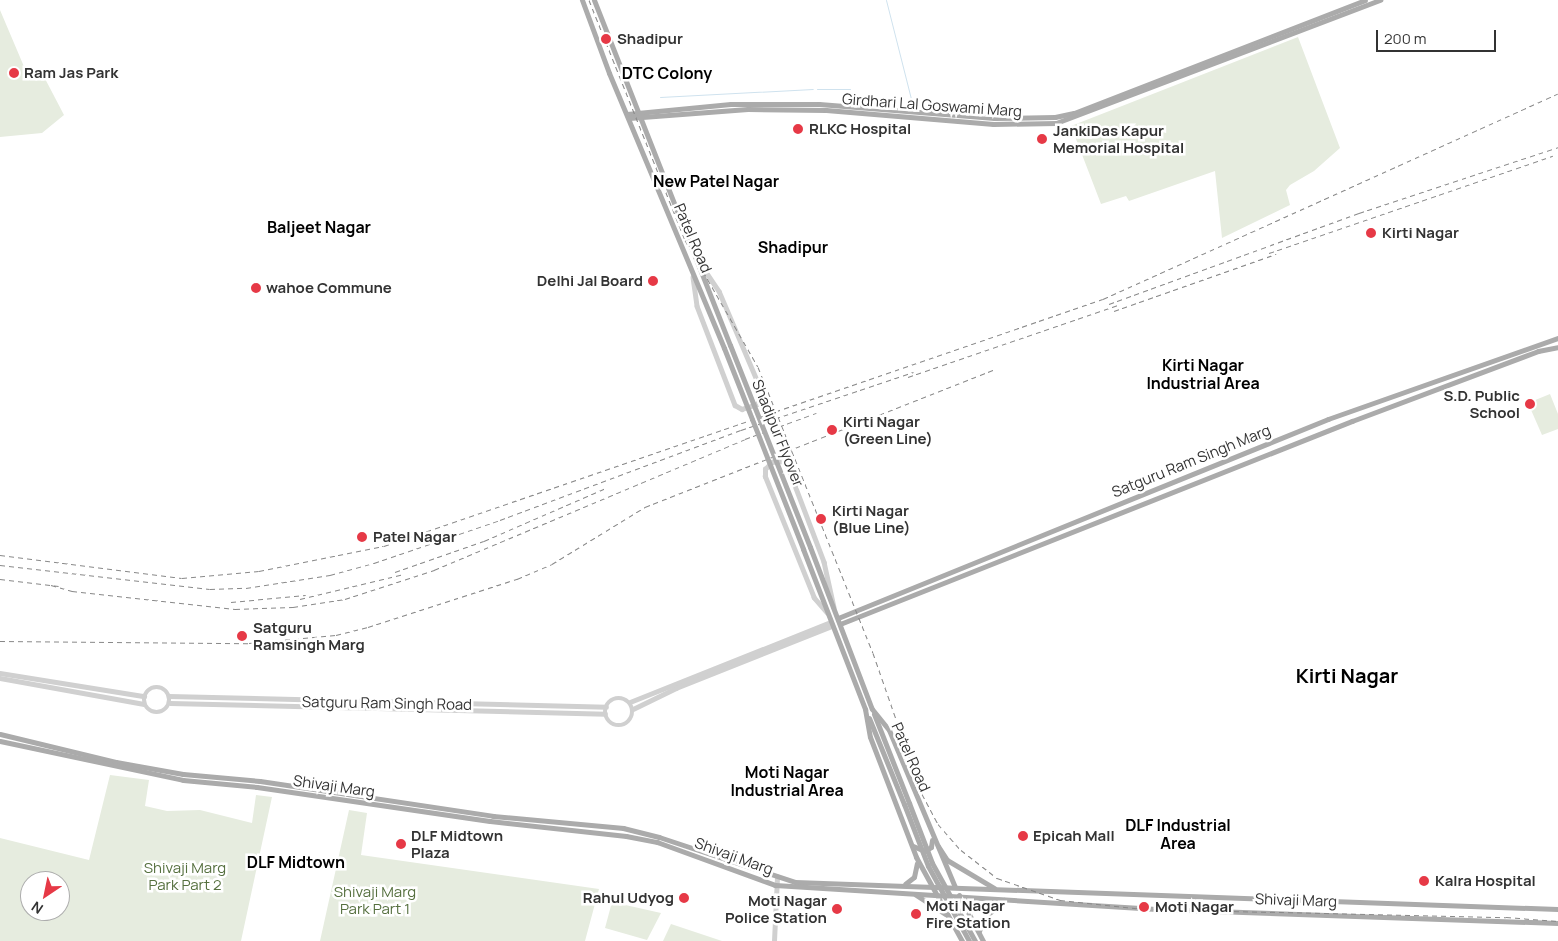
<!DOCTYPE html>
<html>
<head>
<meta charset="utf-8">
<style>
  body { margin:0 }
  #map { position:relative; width:1558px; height:941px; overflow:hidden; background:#fff; font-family:Manrope,sans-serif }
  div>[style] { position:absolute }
  .green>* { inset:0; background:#e6ecdf }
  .stream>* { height:1px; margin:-0.5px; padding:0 0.5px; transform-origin:0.5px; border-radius:0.5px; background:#cfe2ee }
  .minor>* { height:4.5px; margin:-2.25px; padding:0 2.25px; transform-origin:2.25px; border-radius:2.25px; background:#d0d0d0 }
  .minor>.ring { margin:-2.25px; padding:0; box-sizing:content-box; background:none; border:4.5px solid #d0d0d0; border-radius:50% }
  .major>* { height:5px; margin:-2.5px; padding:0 2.5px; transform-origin:2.5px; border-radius:2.5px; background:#ababab }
  .rail>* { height:1px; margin-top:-0.5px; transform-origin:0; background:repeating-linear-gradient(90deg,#888 0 5px,transparent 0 9px) }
  .major-bridge>* { height:5px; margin:-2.5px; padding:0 2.5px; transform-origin:2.5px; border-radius:2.5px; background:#ababab }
  .dots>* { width:14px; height:14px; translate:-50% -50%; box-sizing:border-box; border:2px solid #fff; border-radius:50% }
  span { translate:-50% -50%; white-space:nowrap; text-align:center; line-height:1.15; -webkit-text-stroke:5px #fff; paint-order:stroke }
  .poi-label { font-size:15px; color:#333; font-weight:700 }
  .left { translate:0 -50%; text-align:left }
  .right { translate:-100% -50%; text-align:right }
  .street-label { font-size:15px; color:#333 }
  .park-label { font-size:15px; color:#56703f }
  .neighbourhood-label { font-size:16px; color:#000; font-weight:700 }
  .district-label { font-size:20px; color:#000; font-weight:700 }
  .north { position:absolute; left:20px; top:871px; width:50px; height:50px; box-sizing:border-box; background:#fff; border:1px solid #adadad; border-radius:50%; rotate:214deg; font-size:14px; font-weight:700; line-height:20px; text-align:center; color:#333 }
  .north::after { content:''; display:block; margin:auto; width:18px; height:22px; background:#e63946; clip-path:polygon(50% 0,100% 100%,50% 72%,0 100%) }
  .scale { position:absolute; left:1376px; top:30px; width:120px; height:22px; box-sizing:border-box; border:2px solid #333; border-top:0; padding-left:6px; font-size:15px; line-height:18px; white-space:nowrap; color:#333; -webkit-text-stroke:4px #fff; paint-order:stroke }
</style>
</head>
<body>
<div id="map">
  <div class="green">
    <div style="clip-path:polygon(0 10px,28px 76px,41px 71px,64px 115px,42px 133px,0 137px)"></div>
    <div style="clip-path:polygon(1298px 37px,1340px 148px,1314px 171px,1290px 185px,1286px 190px,1290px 205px,1222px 238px,1215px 171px,1129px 201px,1126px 196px,1101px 204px,1071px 126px)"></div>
    <div style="clip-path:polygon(1550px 394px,1558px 414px,1558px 429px,1542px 435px,1528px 403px)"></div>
    <div style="clip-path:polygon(evenodd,110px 775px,149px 780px,145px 806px,167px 811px,200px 810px,252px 823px,256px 795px,272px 797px,241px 941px,0 941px,0 838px,89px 860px,110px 775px,30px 881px,60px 881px,60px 911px,30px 911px,30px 881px)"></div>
    <div style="clip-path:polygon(349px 810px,367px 813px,361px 855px,599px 889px,585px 941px,320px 941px)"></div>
    <div style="clip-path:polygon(612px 902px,661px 913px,647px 940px,605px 928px)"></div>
    <div style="clip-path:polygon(671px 924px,722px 941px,663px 941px)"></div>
  </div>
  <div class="stream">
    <div style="left:886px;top:0;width:102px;rotate:75.8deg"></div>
    <div style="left:817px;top:89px;width:33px"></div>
    <div style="left:660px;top:97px;width:153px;rotate:-3deg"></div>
  </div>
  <div class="minor">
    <div style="left:693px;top:277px;width:29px;rotate:82deg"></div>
    <div style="left:697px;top:306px;width:106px;rotate:69deg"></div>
    <div style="left:735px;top:405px;width:8px;rotate:30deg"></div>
    <div style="left:742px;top:409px;width:16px;rotate:-18deg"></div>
    <div style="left:757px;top:404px;width:7px;rotate:-56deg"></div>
    <div style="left:761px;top:398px;width:12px;rotate:-99deg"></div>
    <div style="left:759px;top:386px;width:102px;rotate:-113.1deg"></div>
    <div style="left:719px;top:292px;width:34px;rotate:-124deg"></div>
    <div style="left:827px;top:613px;width:20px;rotate:-131deg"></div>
    <div style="left:814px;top:598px;width:131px;rotate:-112deg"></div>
    <div style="left:765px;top:477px;width:8px;rotate:-90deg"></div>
    <div style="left:765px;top:469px;width:10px;rotate:-45deg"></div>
    <div style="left:772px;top:462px;width:11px;rotate:-5deg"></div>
    <div style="left:783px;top:461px;width:8px;rotate:50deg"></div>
    <div style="left:788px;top:467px;width:102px;rotate:69.2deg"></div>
    <div style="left:824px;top:562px;width:46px;rotate:77.5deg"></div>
    <div style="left:0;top:673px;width:146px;rotate:9.1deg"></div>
    <div style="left:0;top:678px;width:146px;rotate:10.2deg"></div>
    <div class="ring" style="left:144px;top:687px;width:21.5px;height:21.5px"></div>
    <div style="left:169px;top:696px;width:437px;rotate:1.4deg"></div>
    <div class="ring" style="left:605px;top:698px;width:23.5px;height:23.5px"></div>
    <div style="left:630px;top:702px;width:216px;rotate:-21.7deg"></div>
    <div style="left:170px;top:703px;width:435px;rotate:1.4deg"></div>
    <div style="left:633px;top:709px;width:48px;rotate:-26deg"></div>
    <div style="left:676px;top:688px;width:168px;rotate:-21.7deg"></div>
    <div style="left:774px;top:941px;width:64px;rotate:-87.3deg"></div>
  </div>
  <div class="major">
    <div style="left:582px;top:0;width:78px;rotate:69.7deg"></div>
    <div style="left:609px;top:73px;width:298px;rotate:67.3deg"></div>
    <div style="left:594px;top:0;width:371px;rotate:68.5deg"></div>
    <div style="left:627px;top:114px;width:104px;rotate:-5.5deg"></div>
    <div style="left:731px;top:104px;width:88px"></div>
    <div style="left:819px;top:104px;width:176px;rotate:4.6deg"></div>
    <div style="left:994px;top:118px;width:61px;rotate:-0.9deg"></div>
    <div style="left:1055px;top:117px;width:19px;rotate:-12deg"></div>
    <div style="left:1074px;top:113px;width:312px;rotate:-21.2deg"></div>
    <div style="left:629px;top:118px;width:119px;rotate:-4.3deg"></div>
    <div style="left:748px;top:109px;width:78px;rotate:0.7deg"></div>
    <div style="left:826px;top:110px;width:168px;rotate:4.8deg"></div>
    <div style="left:993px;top:124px;width:63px;rotate:-0.9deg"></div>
    <div style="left:1056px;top:123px;width:347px;rotate:-20.8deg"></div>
    <div style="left:810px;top:547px;width:173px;rotate:69.1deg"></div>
    <div style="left:872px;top:709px;width:27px;rotate:51deg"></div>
    <div style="left:889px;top:730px;width:170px;rotate:67.2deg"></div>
    <div style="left:803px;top:549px;width:172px;rotate:68.8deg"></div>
    <div style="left:865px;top:709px;width:28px;rotate:80deg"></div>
    <div style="left:870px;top:737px;width:129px;rotate:69deg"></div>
    <div style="left:916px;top:857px;width:96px;rotate:61.3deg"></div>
    <div style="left:838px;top:618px;width:529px;rotate:-22.1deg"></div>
    <div style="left:1328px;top:419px;width:244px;rotate:-19.4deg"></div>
    <div style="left:840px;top:624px;width:551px;rotate:-21.63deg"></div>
    <div style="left:1352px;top:421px;width:199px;rotate:-20.6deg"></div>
    <div style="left:1538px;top:351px;width:20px;rotate:-11deg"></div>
    <div style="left:874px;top:714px;width:96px;rotate:68.5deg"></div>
    <div style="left:869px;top:718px;width:93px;rotate:67.9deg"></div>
    <div style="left:0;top:734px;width:119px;rotate:13.6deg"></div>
    <div style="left:116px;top:762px;width:68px;rotate:10.2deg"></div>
    <div style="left:183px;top:774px;width:77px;rotate:5.2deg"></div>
    <div style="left:260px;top:781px;width:236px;rotate:8.5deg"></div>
    <div style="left:493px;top:816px;width:131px;rotate:5.3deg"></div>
    <div style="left:623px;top:828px;width:37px;rotate:14deg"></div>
    <div style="left:659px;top:837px;width:143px;rotate:18.3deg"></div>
    <div style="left:795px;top:882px;width:763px;rotate:2.03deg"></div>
    <div style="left:0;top:741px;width:187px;rotate:12deg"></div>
    <div style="left:183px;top:780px;width:74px;rotate:5.4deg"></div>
    <div style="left:257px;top:787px;width:235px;rotate:8.3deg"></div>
    <div style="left:490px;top:821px;width:137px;rotate:6.3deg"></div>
    <div style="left:626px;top:836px;width:32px;rotate:11deg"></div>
    <div style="left:657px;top:842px;width:126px;rotate:20deg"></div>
    <div style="left:775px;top:885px;width:382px;rotate:3.6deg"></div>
    <div style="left:1156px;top:909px;width:402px;rotate:2deg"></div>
    <div style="left:913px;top:846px;width:13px;rotate:23deg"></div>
    <div style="left:925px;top:851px;width:7px;rotate:-34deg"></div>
    <div style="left:931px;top:847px;width:7px;rotate:-82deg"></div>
    <div style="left:938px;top:846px;width:17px;rotate:57deg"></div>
    <div style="left:947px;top:860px;width:55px;rotate:30.8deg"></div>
    <div style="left:905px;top:884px;width:11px;rotate:-38deg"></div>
    <div style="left:914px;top:877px;width:14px;rotate:-78deg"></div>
    <div style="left:916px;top:895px;width:38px;rotate:33deg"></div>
    <div style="left:959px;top:895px;width:52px;rotate:62.4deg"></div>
    <div style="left:979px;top:931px;width:14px;rotate:-69deg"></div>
    <div style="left:984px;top:918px;width:27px;rotate:-42deg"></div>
  </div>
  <div class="rail">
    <div style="left:589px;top:0;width:258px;rotate:68.2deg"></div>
    <div style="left:685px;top:240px;width:146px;rotate:60.1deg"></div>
    <div style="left:758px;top:367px;width:308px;rotate:68.1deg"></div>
    <div style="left:873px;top:653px;width:149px;rotate:70.8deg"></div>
    <div style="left:922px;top:794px;width:34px;rotate:62deg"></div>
    <div style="left:938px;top:824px;width:35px;rotate:49deg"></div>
    <div style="left:961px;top:850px;width:46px;rotate:37.9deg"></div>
    <div style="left:997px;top:878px;width:67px;rotate:19.2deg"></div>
    <div style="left:1060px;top:900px;width:84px;rotate:6.1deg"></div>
    <div style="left:1144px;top:909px;width:362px;rotate:1.3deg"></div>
    <div style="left:1506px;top:917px;width:52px;rotate:4.4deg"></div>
    <div style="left:1269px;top:253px;width:300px;rotate:-18.9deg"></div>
    <div style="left:1109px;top:304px;width:266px;rotate:-20deg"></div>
    <div style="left:1359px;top:213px;width:210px;rotate:-18.3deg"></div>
    <div style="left:1114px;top:311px;width:172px;rotate:-19.4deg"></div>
    <div style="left:908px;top:377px;width:222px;rotate:-18.9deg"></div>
    <div style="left:0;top:555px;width:183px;rotate:7.2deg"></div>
    <div style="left:182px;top:578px;width:77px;rotate:-5.2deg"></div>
    <div style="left:259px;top:571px;width:127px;rotate:-11.3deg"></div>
    <div style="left:384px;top:546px;width:760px;rotate:-18.96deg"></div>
    <div style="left:1103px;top:299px;width:499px;rotate:-24.3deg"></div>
    <div style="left:0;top:565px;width:211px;rotate:6.5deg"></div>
    <div style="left:210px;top:589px;width:36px;rotate:-2deg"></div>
    <div style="left:246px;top:588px;width:85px;rotate:-8.8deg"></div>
    <div style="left:330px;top:575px;width:46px;rotate:-15.3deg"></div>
    <div style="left:374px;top:563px;width:133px;rotate:-18.8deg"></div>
    <div style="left:500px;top:520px;width:257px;rotate:-20.5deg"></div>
    <div style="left:741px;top:430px;width:182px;rotate:-18.6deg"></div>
    <div style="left:395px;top:572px;width:94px;rotate:-19.2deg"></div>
    <div style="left:484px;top:541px;width:133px;rotate:-23.5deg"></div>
    <div style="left:0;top:579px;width:59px;rotate:6.8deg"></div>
    <div style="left:51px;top:585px;width:22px;rotate:16deg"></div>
    <div style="left:72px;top:591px;width:164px;rotate:6.3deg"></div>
    <div style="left:235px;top:609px;width:58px;rotate:-2deg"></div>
    <div style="left:293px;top:607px;width:53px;rotate:-8.7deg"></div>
    <div style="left:345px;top:599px;width:94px;rotate:-18deg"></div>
    <div style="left:434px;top:570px;width:337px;rotate:-22.8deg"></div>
    <div style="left:745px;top:439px;width:76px;rotate:-20.1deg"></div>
    <div style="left:300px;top:599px;width:107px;rotate:-13.5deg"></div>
    <div style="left:231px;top:602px;width:75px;rotate:-5.3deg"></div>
    <div style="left:0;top:641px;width:249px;rotate:0.5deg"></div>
    <div style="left:249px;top:643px;width:87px;rotate:-5.3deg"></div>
    <div style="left:336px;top:635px;width:33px;rotate:-14deg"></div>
    <div style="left:368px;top:627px;width:157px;rotate:-17.9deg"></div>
    <div style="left:517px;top:579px;width:38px;rotate:-23deg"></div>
    <div style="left:552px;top:564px;width:109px;rotate:-31.5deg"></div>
    <div style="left:645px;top:507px;width:376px;rotate:-21.5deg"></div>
  </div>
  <div class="major-bridge">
    <div style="left:730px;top:345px;width:217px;rotate:68.4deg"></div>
    <div style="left:724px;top:348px;width:216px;rotate:68.5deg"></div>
    <div style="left:909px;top:803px;width:64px;rotate:69deg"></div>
    <div style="left:932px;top:863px;width:89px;rotate:61.1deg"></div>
    <div style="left:904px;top:804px;width:66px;rotate:68.8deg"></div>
    <div style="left:928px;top:866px;width:85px;rotate:61.3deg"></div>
  </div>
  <div class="dots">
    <div style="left:606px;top:39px;background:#e63946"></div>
    <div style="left:14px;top:73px;background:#e63946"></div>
    <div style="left:798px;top:129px;background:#e63946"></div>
    <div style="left:1042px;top:139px;background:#e63946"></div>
    <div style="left:1371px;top:233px;background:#e63946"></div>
    <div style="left:653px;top:281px;background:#e63946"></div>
    <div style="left:256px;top:288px;background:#e63946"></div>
    <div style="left:1530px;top:404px;background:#e63946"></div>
    <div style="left:832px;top:430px;background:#e63946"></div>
    <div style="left:821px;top:519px;background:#e63946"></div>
    <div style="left:362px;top:537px;background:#e63946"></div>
    <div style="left:242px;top:636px;background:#e63946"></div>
    <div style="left:1023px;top:836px;background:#e63946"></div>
    <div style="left:401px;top:844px;background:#e63946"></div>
    <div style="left:1424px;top:881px;background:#e63946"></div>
    <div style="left:684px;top:898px;background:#e63946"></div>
    <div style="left:1144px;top:907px;background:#e63946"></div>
    <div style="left:837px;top:909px;background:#e63946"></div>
    <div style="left:916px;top:914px;background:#e63946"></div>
  </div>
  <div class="poi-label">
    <span class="left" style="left:617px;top:39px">Shadipur</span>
    <span class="left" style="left:24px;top:73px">Ram Jas Park</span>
    <span class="left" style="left:809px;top:129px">RLKC Hospital</span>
    <span class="left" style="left:1053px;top:139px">JankiDas Kapur<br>Memorial Hospital</span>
    <span class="left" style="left:1382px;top:233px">Kirti Nagar</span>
    <span class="right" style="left:643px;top:281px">Delhi Jal Board</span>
    <span class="left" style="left:266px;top:288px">wahoe Commune</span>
    <span class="right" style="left:1520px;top:404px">S.D. Public<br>School</span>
    <span class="left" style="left:843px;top:430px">Kirti Nagar<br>(Green Line)</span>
    <span class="left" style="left:832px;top:519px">Kirti Nagar<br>(Blue Line)</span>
    <span class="left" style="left:373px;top:537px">Patel Nagar</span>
    <span class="left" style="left:253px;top:636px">Satguru<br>Ramsingh Marg</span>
    <span class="left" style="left:411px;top:844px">DLF Midtown<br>Plaza</span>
    <span class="left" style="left:1033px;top:836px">Epicah Mall</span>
    <span class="left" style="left:1435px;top:881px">Kalra Hospital</span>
    <span class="right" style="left:674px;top:898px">Rahul Udyog</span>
    <span class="right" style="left:827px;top:909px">Moti Nagar<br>Police Station</span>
    <span class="left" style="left:926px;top:914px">Moti Nagar<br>Fire Station</span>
    <span class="left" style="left:1155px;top:907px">Moti Nagar</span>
  </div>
  <div class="street-label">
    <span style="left:932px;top:105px;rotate:4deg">Girdhari Lal Goswami Marg</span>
    <span style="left:693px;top:238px;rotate:67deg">Patel Road</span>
    <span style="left:778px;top:433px;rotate:68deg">Shadipur Flyover</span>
    <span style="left:1191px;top:461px;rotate:-22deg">Satguru Ram Singh Marg</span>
    <span style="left:387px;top:703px;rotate:1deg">Satguru Ram Singh Road</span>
    <span style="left:911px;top:757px;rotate:66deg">Patel Road</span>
    <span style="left:334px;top:786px;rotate:8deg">Shivaji Marg</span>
    <span style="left:734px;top:856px;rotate:20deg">Shivaji Marg</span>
    <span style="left:1296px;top:900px;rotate:2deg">Shivaji Marg</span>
  </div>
  <div class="park-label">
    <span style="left:185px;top:876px">Shivaji Marg<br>Park Part 2</span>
    <span style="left:375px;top:900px">Shivaji Marg<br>Park Part 1</span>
  </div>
  <div class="neighbourhood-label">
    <span style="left:667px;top:73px">DTC Colony</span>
    <span style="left:716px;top:181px">New Patel Nagar</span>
    <span style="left:319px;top:227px">Baljeet Nagar</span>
    <span style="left:793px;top:247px">Shadipur</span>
    <span style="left:1203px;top:374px">Kirti Nagar<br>Industrial Area</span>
    <span style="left:787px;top:781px">Moti Nagar<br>Industrial Area</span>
    <span style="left:1178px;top:834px">DLF Industrial<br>Area</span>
    <span style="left:296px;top:862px">DLF Midtown</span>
  </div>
  <div class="district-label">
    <span style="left:1347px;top:675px">Kirti Nagar</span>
  </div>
  <div class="north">N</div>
  <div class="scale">200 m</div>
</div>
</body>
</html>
